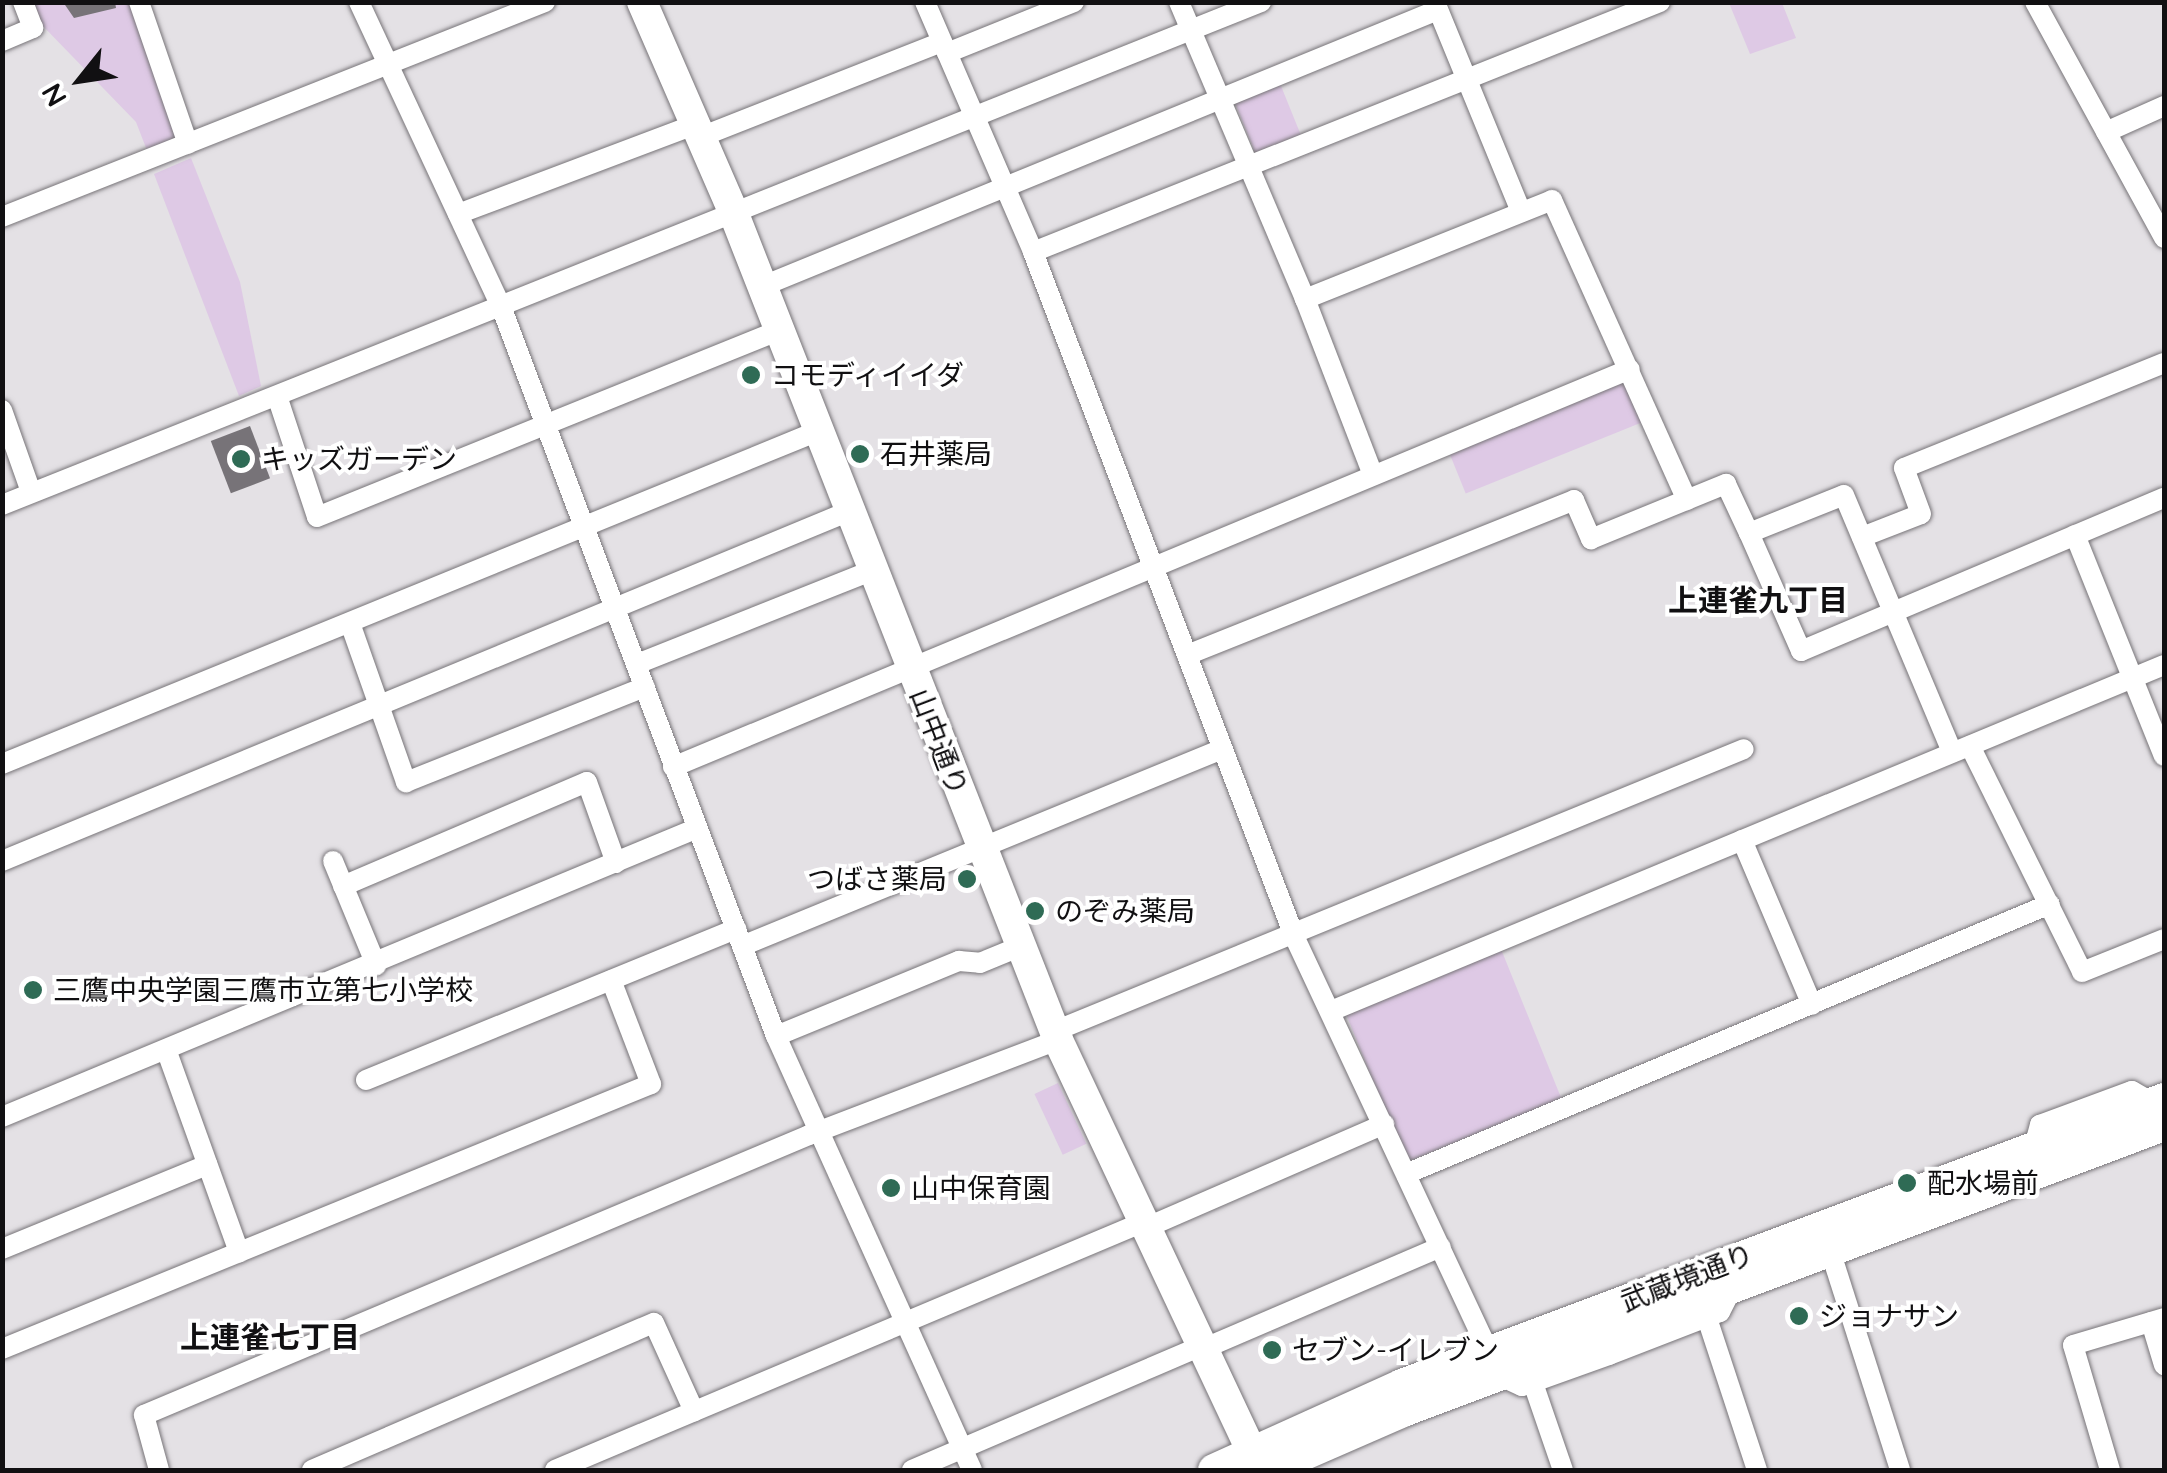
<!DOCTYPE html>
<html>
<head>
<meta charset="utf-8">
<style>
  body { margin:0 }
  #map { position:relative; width:2167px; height:1473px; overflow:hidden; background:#e4e1e5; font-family:Quicksand,"Noto Sans JP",sans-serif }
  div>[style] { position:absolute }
  .green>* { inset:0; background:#dec9e5; transform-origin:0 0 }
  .building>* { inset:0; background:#777378; transform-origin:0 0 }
  .roads { filter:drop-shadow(0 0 2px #777478) drop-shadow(0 0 2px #777478) }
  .street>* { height:20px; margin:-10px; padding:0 10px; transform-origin:10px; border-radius:10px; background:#fff }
  .secondary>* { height:30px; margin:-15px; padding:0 15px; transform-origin:15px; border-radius:15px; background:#fff }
  .primary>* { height:32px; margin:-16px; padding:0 16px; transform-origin:16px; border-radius:16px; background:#fff }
  .dots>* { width:28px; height:28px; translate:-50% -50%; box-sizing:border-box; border:5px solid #fff; border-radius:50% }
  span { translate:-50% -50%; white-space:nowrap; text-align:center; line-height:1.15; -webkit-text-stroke:8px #fff; paint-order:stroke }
  .poi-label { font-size:28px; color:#111012 }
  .left { translate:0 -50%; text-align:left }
  .right { translate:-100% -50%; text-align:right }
  .street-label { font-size:28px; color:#111012 }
  .neighbourhood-label { font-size:30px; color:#111012; font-weight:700 }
  .frame { position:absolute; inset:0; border:5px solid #111012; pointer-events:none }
  .north { position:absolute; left:30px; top:30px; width:100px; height:100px; -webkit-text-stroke:8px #fff; paint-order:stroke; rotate:240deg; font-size:28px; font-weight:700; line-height:40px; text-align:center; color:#111012 }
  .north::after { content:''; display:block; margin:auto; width:35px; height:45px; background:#111012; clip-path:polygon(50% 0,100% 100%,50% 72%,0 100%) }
</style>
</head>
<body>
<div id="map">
  <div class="green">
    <div style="clip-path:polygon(31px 3px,133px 3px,181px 140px,148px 153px,136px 122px,40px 23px)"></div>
    <div style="clip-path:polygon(1729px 3px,1782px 3px,1796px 38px,1750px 54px)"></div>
    <div style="left:1279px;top:81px;width:64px;height:49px;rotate:68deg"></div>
    <div style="clip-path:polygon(191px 158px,240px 282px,261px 386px,239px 396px,154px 174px)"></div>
    <div style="left:1630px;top:369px;width:54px;height:199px;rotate:68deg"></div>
    <div style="left:1501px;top:949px;width:162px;height:168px;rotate:68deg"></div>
    <div style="left:1058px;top:1083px;width:67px;height:26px;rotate:65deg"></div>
  </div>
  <div class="building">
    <div style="clip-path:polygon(63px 2px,115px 2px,116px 8px,74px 18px)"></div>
    <div style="left:250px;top:426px;width:56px;height:42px;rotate:69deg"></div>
  </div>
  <div class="roads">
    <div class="street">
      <div style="left:139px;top:2px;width:150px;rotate:71deg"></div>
      <div style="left:359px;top:2px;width:339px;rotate:65deg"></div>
      <div style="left:502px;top:309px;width:777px;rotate:69.35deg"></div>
      <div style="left:776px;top:1036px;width:476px;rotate:65.7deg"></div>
      <div style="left:925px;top:2px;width:272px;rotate:66.6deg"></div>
      <div style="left:1033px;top:252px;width:734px;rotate:69.1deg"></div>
      <div style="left:1295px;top:938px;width:458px;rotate:64.9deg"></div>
      <div style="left:1179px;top:2px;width:323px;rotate:67deg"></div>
      <div style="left:1435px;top:2px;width:227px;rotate:67.7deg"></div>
      <div style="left:2035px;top:2px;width:269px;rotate:61.3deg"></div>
      <div style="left:2px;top:41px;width:34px;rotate:-23deg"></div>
      <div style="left:33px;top:28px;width:28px;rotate:-111deg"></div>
      <div style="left:947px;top:53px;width:137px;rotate:-21.9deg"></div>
      <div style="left:2106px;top:132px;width:64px;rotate:-24.1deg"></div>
      <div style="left:698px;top:138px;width:262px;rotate:-21.5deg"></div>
      <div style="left:458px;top:214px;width:251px;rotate:-20.7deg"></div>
      <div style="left:2px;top:217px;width:584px;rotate:-21.6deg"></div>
      <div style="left:1033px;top:252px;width:675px;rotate:-21.74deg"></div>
      <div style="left:763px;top:286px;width:729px;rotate:-22.24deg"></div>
      <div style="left:278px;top:399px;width:124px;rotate:71.7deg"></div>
      <div style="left:317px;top:517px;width:499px;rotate:-22deg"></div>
      <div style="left:2px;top:410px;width:87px;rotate:70.5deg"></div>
      <div style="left:1373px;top:475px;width:189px;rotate:-111.1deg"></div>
      <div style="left:1305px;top:299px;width:266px;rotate:-21.8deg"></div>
      <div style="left:1552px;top:200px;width:329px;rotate:65.8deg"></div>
      <div style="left:2px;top:505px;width:1356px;rotate:-21.78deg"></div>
      <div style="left:1749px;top:533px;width:129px;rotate:66.2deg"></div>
      <div style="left:1801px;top:651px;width:394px;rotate:-22.9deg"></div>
      <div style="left:2075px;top:535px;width:238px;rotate:68.1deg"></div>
      <div style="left:1862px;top:537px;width:63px;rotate:-21.3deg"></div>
      <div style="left:1921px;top:514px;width:49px;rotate:-110.3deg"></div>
      <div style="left:1904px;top:468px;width:280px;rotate:-22deg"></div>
      <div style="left:350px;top:623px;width:169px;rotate:70.6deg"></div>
      <div style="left:406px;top:782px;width:257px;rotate:-21.7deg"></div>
      <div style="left:1187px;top:655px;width:417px;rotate:-21.8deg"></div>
      <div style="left:1574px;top:500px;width:43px;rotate:66.4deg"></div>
      <div style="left:1591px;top:539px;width:146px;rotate:-22.2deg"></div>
      <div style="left:1726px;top:484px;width:54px;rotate:64.9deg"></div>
      <div style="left:1749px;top:533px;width:102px;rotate:-21.8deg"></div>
      <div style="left:1844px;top:495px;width:279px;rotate:67.2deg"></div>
      <div style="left:637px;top:664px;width:254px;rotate:-21.7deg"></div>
      <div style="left:1970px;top:746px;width:252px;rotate:63.6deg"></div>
      <div style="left:2082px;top:972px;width:88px;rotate:-21.9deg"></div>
      <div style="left:2px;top:764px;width:881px;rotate:-22.2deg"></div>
      <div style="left:673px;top:767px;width:1036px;rotate:-22.58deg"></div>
      <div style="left:1742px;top:840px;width:179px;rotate:67deg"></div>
      <div style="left:2px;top:861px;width:917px;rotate:-22.43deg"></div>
      <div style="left:333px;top:861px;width:113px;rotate:67.5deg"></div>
      <div style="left:343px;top:886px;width:265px;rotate:-23.1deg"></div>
      <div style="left:587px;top:782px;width:86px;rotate:70.3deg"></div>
      <div style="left:742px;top:946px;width:519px;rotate:-22.31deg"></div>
      <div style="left:1331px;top:1011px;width:902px;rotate:-22.56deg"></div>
      <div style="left:1055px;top:1031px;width:744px;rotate:-22.26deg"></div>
      <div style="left:776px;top:1036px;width:198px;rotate:-22.3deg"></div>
      <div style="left:959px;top:961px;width:21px;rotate:5deg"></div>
      <div style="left:980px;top:963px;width:44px;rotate:-22.5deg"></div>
      <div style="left:167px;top:1052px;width:213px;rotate:70.2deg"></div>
      <div style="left:366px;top:1080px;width:400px;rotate:-22.2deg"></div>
      <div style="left:2px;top:1117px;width:750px;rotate:-22.57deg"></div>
      <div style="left:2034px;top:1147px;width:23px;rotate:-75deg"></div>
      <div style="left:2040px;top:1125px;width:98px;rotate:-20.3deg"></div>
      <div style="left:2132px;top:1091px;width:24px;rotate:30deg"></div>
      <div style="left:1406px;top:1174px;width:698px;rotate:-22.75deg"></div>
      <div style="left:1143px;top:1229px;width:263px;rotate:-23.5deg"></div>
      <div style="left:1828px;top:1244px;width:237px;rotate:72.3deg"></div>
      <div style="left:2px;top:1249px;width:222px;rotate:-22.3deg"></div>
      <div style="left:1707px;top:1318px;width:160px;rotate:71.8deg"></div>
      <div style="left:2151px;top:1322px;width:45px;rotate:73.2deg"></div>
      <div style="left:2px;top:1349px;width:701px;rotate:-22.21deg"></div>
      <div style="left:651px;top:1084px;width:111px;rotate:-111deg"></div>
      <div style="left:1198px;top:1351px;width:264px;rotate:-23.2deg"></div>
      <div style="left:1498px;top:1375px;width:26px;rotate:25deg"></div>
      <div style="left:1522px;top:1386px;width:92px;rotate:-19.6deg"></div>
      <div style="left:1609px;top:1355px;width:119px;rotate:-21.2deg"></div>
      <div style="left:1720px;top:1312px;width:28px;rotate:-63deg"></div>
      <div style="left:1533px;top:1383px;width:92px;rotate:71deg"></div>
      <div style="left:159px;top:1470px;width:57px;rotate:-105.3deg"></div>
      <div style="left:144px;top:1415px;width:722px;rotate:-22.83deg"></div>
      <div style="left:809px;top:1135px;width:267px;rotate:-20.9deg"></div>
      <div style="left:312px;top:1470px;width:372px;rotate:-23.3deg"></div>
      <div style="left:654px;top:1323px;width:97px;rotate:65.6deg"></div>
      <div style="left:555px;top:1470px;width:636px;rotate:-22.86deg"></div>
      <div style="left:912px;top:1470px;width:310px;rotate:-23.2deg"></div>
      <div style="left:2110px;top:1470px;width:130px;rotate:-106.5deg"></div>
      <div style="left:2073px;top:1345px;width:95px;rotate:-16.5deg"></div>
    </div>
    <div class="secondary">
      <div style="left:642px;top:2px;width:231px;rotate:66.5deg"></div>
      <div style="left:734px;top:214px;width:887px;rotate:68.58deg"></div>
      <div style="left:1058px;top:1040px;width:475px;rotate:64.8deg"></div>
    </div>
    <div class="primary">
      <div style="left:1214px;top:1470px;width:206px;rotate:-24.3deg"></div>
      <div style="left:1402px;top:1385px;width:814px;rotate:-20.57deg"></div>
      <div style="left:1268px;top:1470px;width:147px;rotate:-23.6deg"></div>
      <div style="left:1403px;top:1411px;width:813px;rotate:-20.6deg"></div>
    </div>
  </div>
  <div class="dots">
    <div style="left:751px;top:375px;background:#2f6b55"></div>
    <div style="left:860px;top:454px;background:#2f6b55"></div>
    <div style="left:241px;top:459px;background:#2f6b55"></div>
    <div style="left:967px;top:879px;background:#2f6b55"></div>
    <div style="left:1035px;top:911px;background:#2f6b55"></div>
    <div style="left:33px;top:990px;background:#2f6b55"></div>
    <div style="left:1907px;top:1183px;background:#2f6b55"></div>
    <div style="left:891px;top:1188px;background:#2f6b55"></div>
    <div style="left:1799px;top:1316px;background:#2f6b55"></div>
    <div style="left:1272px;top:1350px;background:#2f6b55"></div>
  </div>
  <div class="poi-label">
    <span class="left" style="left:771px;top:375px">コモディイイダ</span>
    <span class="left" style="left:880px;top:454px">石井薬局</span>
    <span class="left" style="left:261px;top:459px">キッズガーデン</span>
    <span class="right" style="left:947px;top:879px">つばさ薬局</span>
    <span class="left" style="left:1055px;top:911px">のぞみ薬局</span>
    <span class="left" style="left:53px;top:990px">三鷹中央学園三鷹市立第七小学校</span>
    <span class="left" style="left:1927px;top:1183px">配水場前</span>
    <span class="left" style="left:911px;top:1188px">山中保育園</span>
    <span class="left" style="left:1819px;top:1316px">ジョナサン</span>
    <span class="left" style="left:1292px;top:1350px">セブン-イレブン</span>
  </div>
  <div class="street-label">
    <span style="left:939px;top:742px;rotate:69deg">山中通り</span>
    <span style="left:1687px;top:1278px;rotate:-21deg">武蔵境通り</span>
  </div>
  <div class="neighbourhood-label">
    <span style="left:1758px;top:600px">上連雀九丁目</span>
    <span style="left:270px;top:1337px">上連雀七丁目</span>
  </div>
  <div class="frame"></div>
  <div class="north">N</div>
</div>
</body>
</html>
